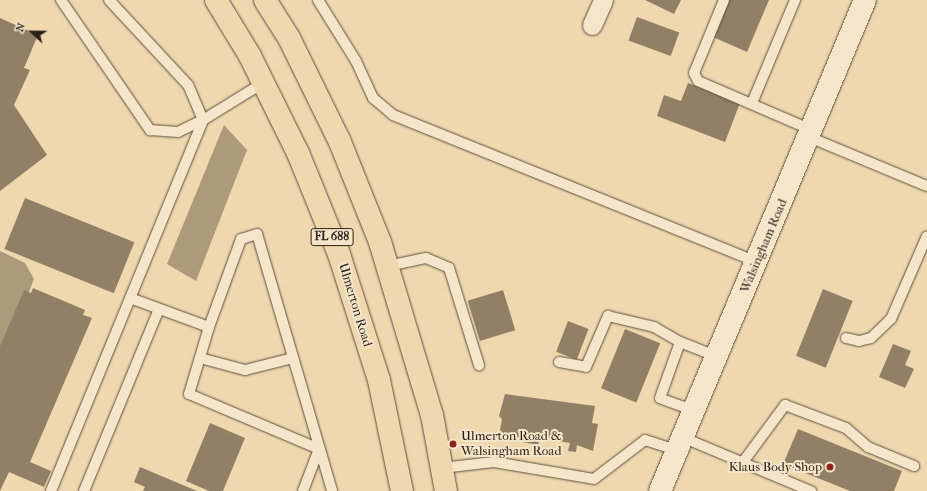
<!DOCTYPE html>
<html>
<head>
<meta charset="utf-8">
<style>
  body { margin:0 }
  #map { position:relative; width:927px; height:491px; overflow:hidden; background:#efd8ae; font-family:"IM FELL French Canon",serif }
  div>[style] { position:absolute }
  .water>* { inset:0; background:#ac9a7b }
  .building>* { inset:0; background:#918066; transform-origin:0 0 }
  .roads { filter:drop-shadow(0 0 1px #5c4f3e) drop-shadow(0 0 1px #5c4f3e) }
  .service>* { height:10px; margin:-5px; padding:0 5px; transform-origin:5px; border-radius:5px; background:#f5e6ca }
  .minor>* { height:19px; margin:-9.5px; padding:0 9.5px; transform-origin:9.5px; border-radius:9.5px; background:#f5e6ca }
  .tertiary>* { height:22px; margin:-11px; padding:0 11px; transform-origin:11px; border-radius:11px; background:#f5e6ca }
  .primary>* { height:22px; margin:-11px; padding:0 11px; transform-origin:11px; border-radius:11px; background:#efd8ae }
  .dots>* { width:11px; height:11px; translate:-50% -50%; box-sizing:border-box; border:2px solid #f5e6ca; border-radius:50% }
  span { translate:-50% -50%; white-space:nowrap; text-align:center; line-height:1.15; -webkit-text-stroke:4px #f5e6ca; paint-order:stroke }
  .shield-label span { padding:1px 3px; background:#f5e6ca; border:1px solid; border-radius:3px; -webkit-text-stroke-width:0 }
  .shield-label { font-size:12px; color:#2b2119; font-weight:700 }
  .street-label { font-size:13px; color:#2b2119 }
  .poi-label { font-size:13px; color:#2b2119 }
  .left { translate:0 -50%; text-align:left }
  .right { translate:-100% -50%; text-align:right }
  .north { position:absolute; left:12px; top:12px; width:40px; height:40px; -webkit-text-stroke:3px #f5e6ca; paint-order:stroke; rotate:292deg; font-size:11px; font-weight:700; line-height:16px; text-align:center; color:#2b2119 }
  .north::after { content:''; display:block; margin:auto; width:14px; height:18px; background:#2b2119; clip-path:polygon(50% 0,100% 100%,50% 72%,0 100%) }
</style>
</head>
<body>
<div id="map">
  <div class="water">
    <div style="clip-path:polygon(224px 125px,247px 150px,196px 281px,167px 264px)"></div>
    <div style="clip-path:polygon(0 251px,25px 263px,34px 279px,0 366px)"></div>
  </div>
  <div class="building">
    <div style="clip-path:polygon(645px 0,681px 0,674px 14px)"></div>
    <div style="clip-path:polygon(729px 0,769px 0,747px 52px,713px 37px)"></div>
    <div style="left:637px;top:17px;width:45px;height:25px;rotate:20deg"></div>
    <div style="clip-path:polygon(0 18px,38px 35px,24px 68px,30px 70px,14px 105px,47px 155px,0 191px)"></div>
    <div style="clip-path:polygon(688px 83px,740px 103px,725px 142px,657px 116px,664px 95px,681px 101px)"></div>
    <div style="left:25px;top:198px;width:118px;height:55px;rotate:22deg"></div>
    <div style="clip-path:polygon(33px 288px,85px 310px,83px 315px,92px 318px,30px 462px,51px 471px,44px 487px,9px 472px,0 491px,0 346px,24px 290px,31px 293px)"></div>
    <div style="left:823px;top:289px;width:32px;height:72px;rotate:22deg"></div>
    <div style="left:503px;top:290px;width:42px;height:37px;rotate:73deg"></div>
    <div style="left:568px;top:321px;width:22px;height:33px;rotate:21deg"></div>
    <div style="left:625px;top:329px;width:38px;height:64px;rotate:22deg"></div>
    <div style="clip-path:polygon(893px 344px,911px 351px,905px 365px,914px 369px,905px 388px,879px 377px)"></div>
    <div style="clip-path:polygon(505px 394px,595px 406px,592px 423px,598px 424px,593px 451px,577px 445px,576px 452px,568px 451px,570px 443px,540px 438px,538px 445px,523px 442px,523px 438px,499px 435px,502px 419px,499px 416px)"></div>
    <div style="clip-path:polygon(210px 423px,245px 438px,223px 491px,209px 491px,186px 481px)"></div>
    <div style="clip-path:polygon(798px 429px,902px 471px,894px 491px,850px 491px,783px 464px)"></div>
    <div style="clip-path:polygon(140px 467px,197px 491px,143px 491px,145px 487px,134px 482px)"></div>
  </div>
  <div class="roads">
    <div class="service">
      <div style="left:61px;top:0;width:158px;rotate:55.6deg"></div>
      <div style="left:150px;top:130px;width:28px;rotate:4deg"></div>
      <div style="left:178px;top:132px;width:28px;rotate:-26deg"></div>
      <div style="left:203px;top:120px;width:38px;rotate:-113deg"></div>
      <div style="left:188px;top:85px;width:116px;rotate:-132.9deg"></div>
      <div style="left:318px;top:0;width:72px;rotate:58.1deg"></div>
      <div style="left:356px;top:61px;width:41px;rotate:65.3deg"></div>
      <div style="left:373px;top:98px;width:26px;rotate:40deg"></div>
      <div style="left:393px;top:115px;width:393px;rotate:22deg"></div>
      <div style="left:724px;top:0;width:79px;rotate:112.3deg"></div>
      <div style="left:694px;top:73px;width:9px;rotate:63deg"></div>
      <div style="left:698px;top:81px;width:124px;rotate:23.3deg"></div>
      <div style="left:752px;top:103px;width:112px;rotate:-67.3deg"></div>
      <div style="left:809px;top:137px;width:128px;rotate:22.6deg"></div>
      <div style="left:388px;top:266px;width:39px;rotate:-12deg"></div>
      <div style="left:426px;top:258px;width:25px;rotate:23deg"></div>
      <div style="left:449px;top:268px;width:102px;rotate:72.8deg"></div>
      <div style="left:130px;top:298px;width:84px;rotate:20.2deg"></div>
      <div style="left:209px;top:327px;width:94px;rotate:-70deg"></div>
      <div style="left:241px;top:239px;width:17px;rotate:-17deg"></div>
      <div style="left:257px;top:234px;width:268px;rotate:73.7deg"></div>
      <div style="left:209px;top:327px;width:70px;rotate:106.6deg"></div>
      <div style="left:189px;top:394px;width:141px;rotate:22.9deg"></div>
      <div style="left:319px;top:449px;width:45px;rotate:110.9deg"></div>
      <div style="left:846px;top:338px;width:13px;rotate:13deg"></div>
      <div style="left:859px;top:341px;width:12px;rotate:-14deg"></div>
      <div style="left:871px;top:338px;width:28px;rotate:-44deg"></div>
      <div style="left:891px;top:319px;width:90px;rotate:-66.6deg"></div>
      <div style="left:200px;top:358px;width:47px;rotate:14.9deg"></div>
      <div style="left:245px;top:370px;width:49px;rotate:-14deg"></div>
      <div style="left:559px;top:362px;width:27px;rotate:10deg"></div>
      <div style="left:586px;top:367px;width:56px;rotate:-66.7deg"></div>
      <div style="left:608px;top:316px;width:47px;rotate:13.4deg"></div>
      <div style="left:654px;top:327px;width:30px;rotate:30deg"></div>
      <div style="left:695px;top:411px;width:37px;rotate:-160deg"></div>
      <div style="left:660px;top:398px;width:59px;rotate:-70.3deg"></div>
      <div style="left:680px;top:342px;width:41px;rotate:21.5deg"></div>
      <div style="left:684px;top:438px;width:138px;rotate:22.7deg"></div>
      <div style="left:743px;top:462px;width:71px;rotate:-53.6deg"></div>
      <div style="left:785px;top:405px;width:65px;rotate:20.7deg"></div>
      <div style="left:846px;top:428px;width:29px;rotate:41deg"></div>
      <div style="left:868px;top:447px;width:50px;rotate:22.4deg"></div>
      <div style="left:442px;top:468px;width:52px;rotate:-6.6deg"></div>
      <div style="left:494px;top:462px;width:101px;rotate:9.6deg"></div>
      <div style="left:594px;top:479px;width:64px;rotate:-37.4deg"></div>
      <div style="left:645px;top:440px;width:35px;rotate:18deg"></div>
      <div style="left:51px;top:491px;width:401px;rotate:-67.7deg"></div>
      <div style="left:203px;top:120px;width:70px;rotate:-31.7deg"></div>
      <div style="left:84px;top:491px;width:197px;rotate:-67.6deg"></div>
    </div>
    <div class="minor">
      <div style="left:592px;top:25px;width:27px;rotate:-66deg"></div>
    </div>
    <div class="tertiary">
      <div style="left:660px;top:491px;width:532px;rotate:-67.34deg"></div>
    </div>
    <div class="primary">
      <div style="left:216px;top:0;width:66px;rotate:58.7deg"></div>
      <div style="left:250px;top:56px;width:108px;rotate:63.7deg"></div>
      <div style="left:298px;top:153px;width:109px;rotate:67.9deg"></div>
      <div style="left:339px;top:254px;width:132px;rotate:72.4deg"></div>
      <div style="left:379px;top:380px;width:113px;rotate:78.3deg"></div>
      <div style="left:265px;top:0;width:45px;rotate:57.7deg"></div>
      <div style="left:289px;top:38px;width:116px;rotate:63.9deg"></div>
      <div style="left:340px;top:142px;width:108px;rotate:68.2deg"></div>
      <div style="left:380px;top:242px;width:181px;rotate:73.3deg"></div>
      <div style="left:432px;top:415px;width:77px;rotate:79.6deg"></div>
    </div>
  </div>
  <div class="dots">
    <div style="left:453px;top:444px;background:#8f2418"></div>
    <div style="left:830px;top:467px;background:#8f2418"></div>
  </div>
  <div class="shield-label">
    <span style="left:332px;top:237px">FL 688</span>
  </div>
  <div class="street-label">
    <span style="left:764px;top:246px;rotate:-67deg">Walsingham Road</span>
    <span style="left:355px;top:305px;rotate:73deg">Ulmerton Road</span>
  </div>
  <div class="poi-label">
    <span class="left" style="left:461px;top:444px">Ulmerton Road &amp;<br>Walsingham Road</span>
    <span class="right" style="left:822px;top:467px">Klaus Body Shop</span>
  </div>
  <div class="north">N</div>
</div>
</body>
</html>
